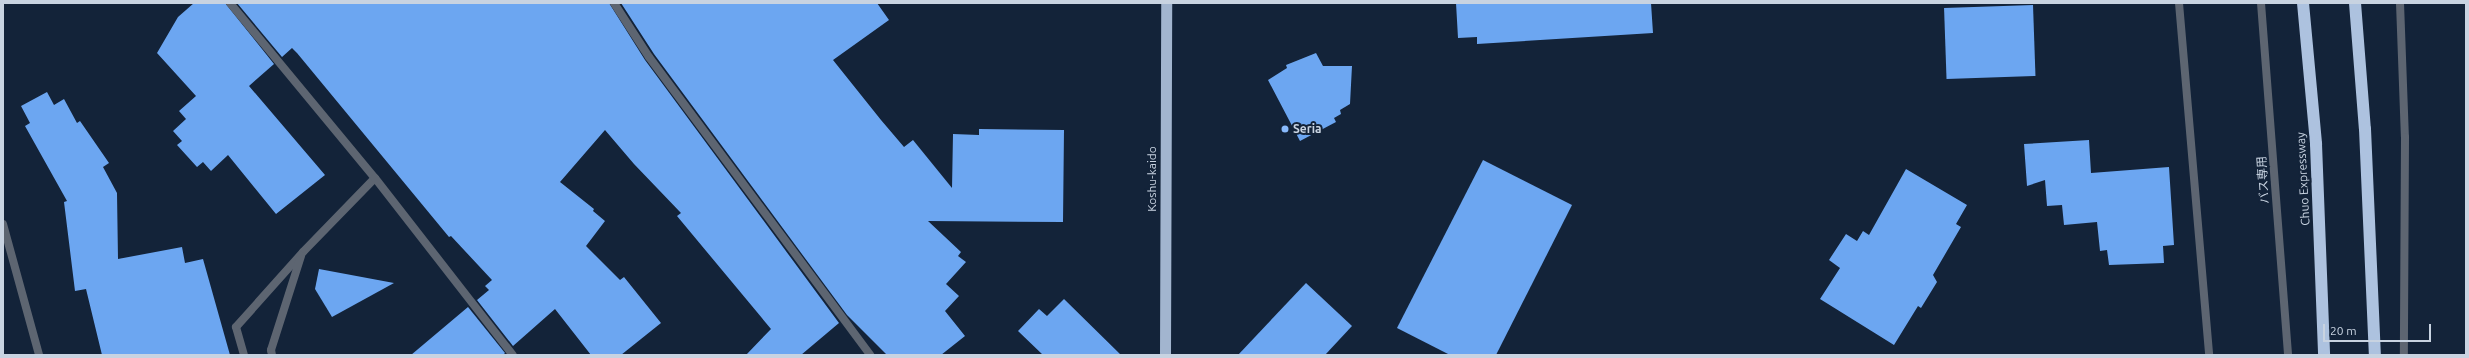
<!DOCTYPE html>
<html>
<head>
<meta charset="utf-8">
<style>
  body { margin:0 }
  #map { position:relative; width:2469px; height:358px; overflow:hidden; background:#132339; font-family:Ubuntu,"Noto Sans JP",sans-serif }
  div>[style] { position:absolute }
  .building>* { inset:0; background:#6ca6f1; transform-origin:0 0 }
  .service>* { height:8px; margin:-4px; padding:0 4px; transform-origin:4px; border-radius:4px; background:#5d6571 }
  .minor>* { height:8px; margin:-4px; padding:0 4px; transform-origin:4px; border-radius:4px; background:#5d6571 }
  .tertiary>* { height:8px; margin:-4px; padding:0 4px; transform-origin:4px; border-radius:4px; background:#5d6571 }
  .trunk>* { height:11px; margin:-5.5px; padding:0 5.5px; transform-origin:5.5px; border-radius:5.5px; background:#a2b5cf }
  .motorway>* { height:12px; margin:-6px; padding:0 6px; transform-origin:6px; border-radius:6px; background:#adc2df }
  .dots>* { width:11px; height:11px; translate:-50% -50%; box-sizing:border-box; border:2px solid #132339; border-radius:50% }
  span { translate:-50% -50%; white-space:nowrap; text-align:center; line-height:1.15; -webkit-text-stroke:4px #132339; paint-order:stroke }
  .poi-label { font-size:12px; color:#c8d3e1; font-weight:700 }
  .left { translate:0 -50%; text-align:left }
  .street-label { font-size:12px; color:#c8d3e1 }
  .frame { position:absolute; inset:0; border:4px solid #c8d3e1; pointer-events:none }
  .scale { position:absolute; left:2323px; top:324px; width:108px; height:18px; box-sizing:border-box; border:2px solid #c8d3e1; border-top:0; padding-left:5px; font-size:12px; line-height:14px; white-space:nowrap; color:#c8d3e1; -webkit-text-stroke:3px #132339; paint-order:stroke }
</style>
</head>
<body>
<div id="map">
  <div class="building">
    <div style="clip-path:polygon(194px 3px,225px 3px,274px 64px,249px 86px,325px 175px,276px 214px,228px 155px,211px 171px,203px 162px,197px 167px,177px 145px,182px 141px,173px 131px,186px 119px,179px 111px,196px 96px,157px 53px,178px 17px)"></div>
    <div style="clip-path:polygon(237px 3px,609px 3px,645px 60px,839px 323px,801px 355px,746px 355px,771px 329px,677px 216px,681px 213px,634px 164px,605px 130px,560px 182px,594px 209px,593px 211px,605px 221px,586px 246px,620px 280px,624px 277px,661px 323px,621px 355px,591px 355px,555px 309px,513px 346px,477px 300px,489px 290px,485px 286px,492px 280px,451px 236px,449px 237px,297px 53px,292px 48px,282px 57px)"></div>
    <div style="clip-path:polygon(621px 3px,877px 3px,889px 20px,833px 60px,881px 120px,904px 147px,913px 140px,952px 188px,953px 134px,979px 135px,979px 129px,1064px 130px,1063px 222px,928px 221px,961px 252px,958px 256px,966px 262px,946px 284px,959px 296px,945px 311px,965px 336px,941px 355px,887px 355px,847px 315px,654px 54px)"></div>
    <div style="clip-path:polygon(1456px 3px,1651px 3px,1653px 33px,1477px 44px,1477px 37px,1458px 38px)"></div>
    <div style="left:2033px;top:5px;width:71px;height:89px;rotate:88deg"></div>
    <div style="clip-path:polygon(1316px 53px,1323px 66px,1352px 66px,1350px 104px,1340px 110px,1341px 114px,1334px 118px,1336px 122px,1300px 141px,1268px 80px,1287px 68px,1286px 65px)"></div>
    <div style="clip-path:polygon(47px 92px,54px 105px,64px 99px,77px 123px,80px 121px,109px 163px,103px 167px,117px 193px,118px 259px,182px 247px,185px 263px,203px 259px,230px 355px,102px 355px,86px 289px,75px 291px,64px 202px,67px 201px,25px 126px,30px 123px,21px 106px)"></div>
    <div style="clip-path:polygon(2089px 140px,2091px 173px,2169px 167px,2174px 245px,2163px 246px,2164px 263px,2109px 265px,2107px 250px,2100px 251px,2097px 222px,2064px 225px,2062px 205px,2047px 206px,2045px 180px,2027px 186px,2024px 144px)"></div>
    <div style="clip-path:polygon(1483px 160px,1572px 205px,1496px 355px,1450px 355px,1397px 328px)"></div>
    <div style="clip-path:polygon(1906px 169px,1967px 205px,1956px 224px,1961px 227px,1933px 275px,1937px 282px,1921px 308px,1918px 306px,1894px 345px,1820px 299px,1840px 268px,1829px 260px,1846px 234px,1857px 241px,1863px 231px,1869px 235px)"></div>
    <div style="clip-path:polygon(319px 269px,394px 283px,332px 317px,315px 289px)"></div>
    <div style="clip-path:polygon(1306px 283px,1352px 326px,1325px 355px,1238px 355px)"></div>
    <div style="clip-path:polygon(1064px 299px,1121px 355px,1043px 355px,1018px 331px,1039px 309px,1047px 316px)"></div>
    <div style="clip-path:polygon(468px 307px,505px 353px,503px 355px,411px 355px)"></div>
  </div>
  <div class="service">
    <div style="left:2261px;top:3px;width:353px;rotate:85.6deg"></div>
    <div style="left:2400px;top:3px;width:134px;rotate:87.9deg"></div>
    <div style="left:2405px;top:137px;width:218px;rotate:90.3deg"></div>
    <div style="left:244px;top:355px;width:29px;rotate:-106deg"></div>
    <div style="left:236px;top:327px;width:101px;rotate:-48.2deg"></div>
    <div style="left:303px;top:252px;width:103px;rotate:-45.8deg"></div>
    <div style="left:272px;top:355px;width:5px;rotate:-101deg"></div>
    <div style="left:271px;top:350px;width:99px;rotate:-72.3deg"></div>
  </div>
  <div class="minor">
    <div style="left:614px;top:3px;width:64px;rotate:57.1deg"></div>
    <div style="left:649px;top:57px;width:371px;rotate:53.4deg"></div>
    <div style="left:2179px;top:3px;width:353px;rotate:85.1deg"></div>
    <div style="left:3px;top:224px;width:136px;rotate:74.6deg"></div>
  </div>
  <div class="tertiary">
    <div style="left:230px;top:3px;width:227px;rotate:50.4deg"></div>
    <div style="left:375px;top:178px;width:224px;rotate:52.1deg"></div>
  </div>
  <div class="trunk">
    <div style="left:1165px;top:355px;width:352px;rotate:-89.8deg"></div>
  </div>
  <div class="motorway">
    <div style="left:2303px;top:3px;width:142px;rotate:84.7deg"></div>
    <div style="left:2316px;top:144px;width:211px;rotate:87.8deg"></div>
    <div style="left:2355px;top:3px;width:126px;rotate:85.5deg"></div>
    <div style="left:2365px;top:129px;width:226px;rotate:87.5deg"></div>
  </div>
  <div class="dots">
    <div style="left:1285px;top:129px;background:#89bafc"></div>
  </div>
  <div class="poi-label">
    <span class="left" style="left:1293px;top:129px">Seria</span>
  </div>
  <div class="street-label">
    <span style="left:1152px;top:179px;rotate:-90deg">Koshu-kaido</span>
    <span style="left:2303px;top:179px;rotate:-93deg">Chuo Expressway</span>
    <span style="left:2263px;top:180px;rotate:-94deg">バス専用</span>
  </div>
  <div class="frame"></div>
  <div class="scale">20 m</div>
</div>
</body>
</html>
